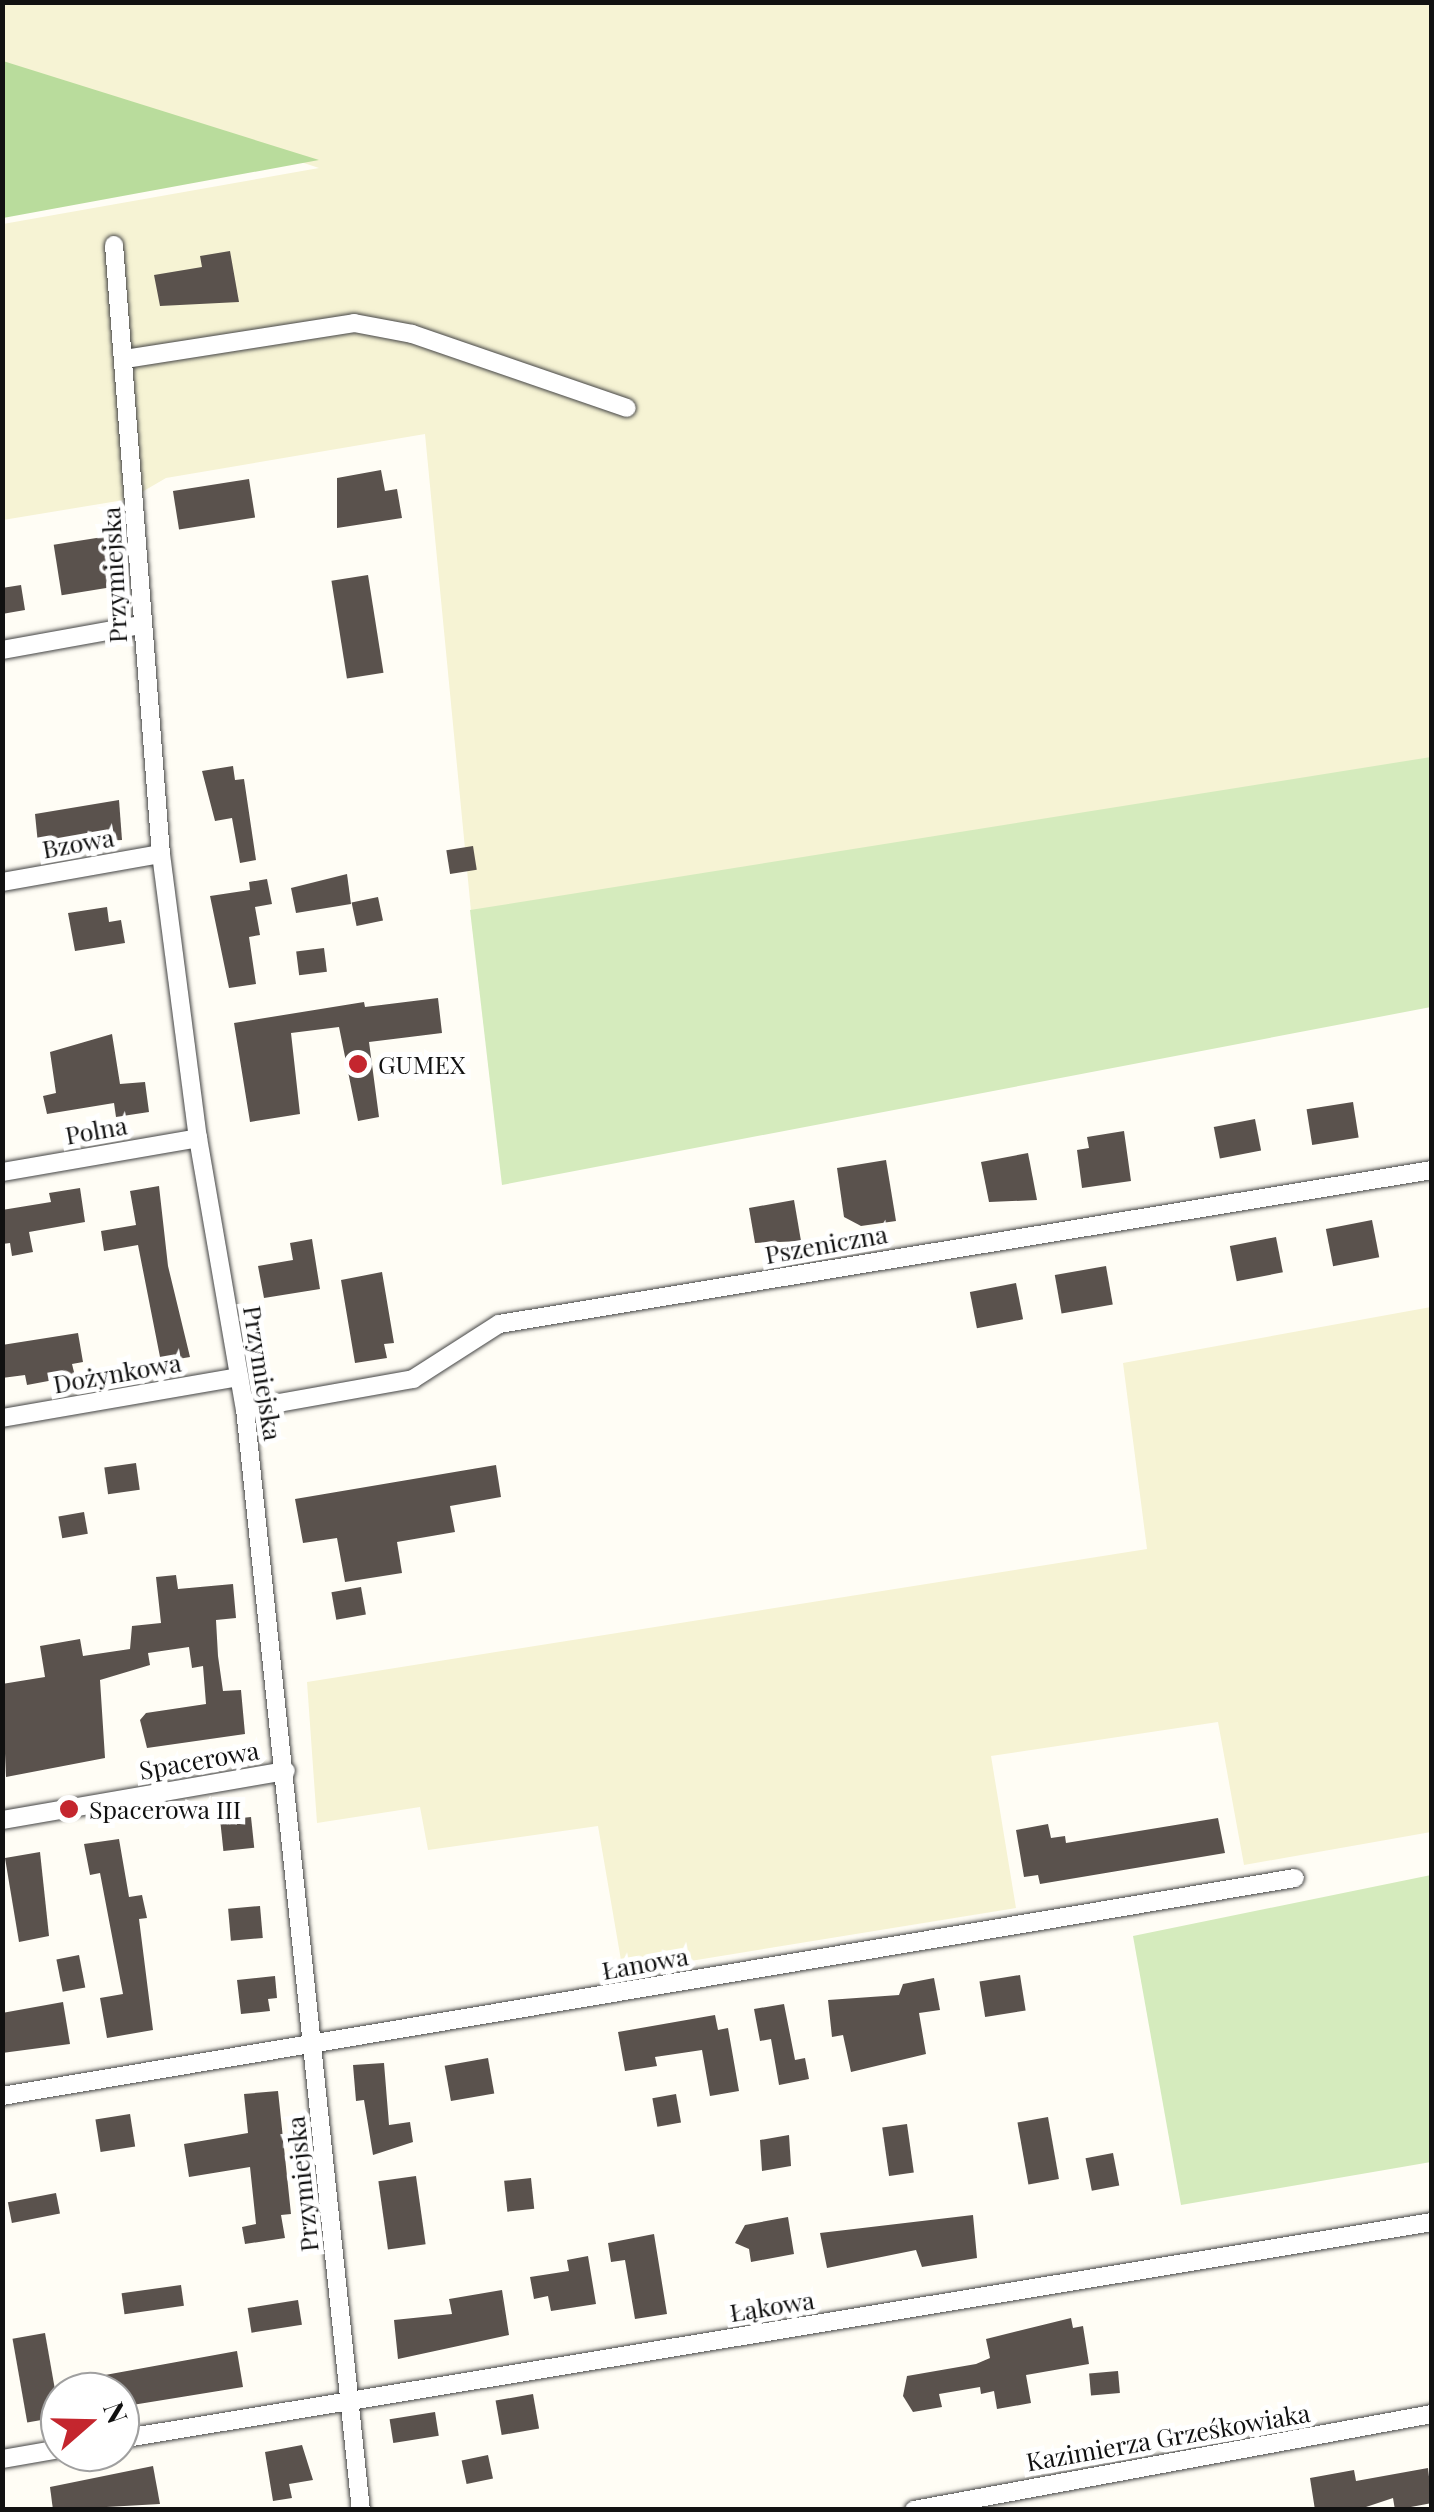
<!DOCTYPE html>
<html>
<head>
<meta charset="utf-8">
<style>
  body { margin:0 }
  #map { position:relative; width:1434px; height:2512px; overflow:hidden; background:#fffdf5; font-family:"Playfair Display",serif }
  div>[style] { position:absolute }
  .farmland>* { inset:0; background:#f6f3d4 }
  .green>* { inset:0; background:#d5ebbd }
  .forest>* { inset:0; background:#b9dc9c }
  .building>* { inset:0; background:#5a524d; transform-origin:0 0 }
  .roads { filter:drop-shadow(0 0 2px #444) drop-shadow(0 0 2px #444) }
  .street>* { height:18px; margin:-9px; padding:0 9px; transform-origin:9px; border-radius:9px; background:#fff }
  .dots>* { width:28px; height:28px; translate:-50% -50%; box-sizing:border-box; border:5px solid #fff; border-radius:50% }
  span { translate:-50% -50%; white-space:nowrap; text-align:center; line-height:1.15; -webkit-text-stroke:10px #fff; paint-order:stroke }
  .street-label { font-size:25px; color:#111 }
  .poi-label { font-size:25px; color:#111 }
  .left { translate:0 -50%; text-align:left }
  .frame { position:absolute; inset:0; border:5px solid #111; pointer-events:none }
  .north { position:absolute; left:40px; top:2372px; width:100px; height:100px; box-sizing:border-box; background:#fff; border:2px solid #a0a0a0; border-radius:50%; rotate:70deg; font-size:28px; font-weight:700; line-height:40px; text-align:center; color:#111 }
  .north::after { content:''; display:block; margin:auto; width:35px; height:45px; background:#c4262e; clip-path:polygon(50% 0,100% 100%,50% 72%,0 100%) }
</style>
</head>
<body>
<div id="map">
  <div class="farmland">
    <div style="clip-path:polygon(3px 3px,1431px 3px,1431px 758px,471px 911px,425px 434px,166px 478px,130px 499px,3px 520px,3px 224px,319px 168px,3px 64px)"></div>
    <div style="clip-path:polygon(1431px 1307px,1431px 1832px,1244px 1865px,1218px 1722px,991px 1756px,1016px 1908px,623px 1972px,598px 1826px,428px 1850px,420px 1807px,317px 1823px,307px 1682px,1147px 1549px,1123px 1363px)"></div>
  </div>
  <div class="green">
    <div style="clip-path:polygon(1431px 757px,1431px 1007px,502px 1185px,470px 910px)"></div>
    <div style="clip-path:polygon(1431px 1875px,1431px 2162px,1181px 2205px,1133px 1936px)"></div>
  </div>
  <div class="forest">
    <div style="clip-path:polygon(3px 61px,319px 160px,3px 218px)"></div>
  </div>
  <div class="building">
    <div style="clip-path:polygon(230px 251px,239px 302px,160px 306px,154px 275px,202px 267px,200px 256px)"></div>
    <div style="clip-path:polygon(381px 470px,385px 491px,397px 489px,402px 518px,337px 528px,337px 478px)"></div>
    <div style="left:249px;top:479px;width:39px;height:77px;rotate:81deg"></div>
    <div style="left:109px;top:536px;width:51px;height:56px;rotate:81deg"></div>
    <div style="left:368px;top:575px;width:99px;height:37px;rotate:81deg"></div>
    <div style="clip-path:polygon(21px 585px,25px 610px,2px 614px,2px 588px)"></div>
    <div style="clip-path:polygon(233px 766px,235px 780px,244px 779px,256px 860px,240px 863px,232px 818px,215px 821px,202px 771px)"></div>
    <div style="clip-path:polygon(119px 800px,122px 840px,38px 844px,35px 814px)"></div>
    <div style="left:473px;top:846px;width:24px;height:27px;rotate:81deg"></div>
    <div style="clip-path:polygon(347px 874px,351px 904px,296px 913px,291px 888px)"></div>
    <div style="clip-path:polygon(267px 879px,272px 904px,255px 907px,260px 935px,249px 937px,256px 984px,229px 988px,210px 896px,250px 890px,249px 882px)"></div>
    <div style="left:378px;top:897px;width:24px;height:27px;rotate:78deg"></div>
    <div style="clip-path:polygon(107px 907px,109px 922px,121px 920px,125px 943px,75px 951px,68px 913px)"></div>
    <div style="left:324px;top:948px;width:24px;height:28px;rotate:83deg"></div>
    <div style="clip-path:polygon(438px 998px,442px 1033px,369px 1042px,379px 1117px,358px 1121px,339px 1027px,291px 1033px,300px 1114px,250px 1122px,234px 1023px,364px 1002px,365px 1007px)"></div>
    <div style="clip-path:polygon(112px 1034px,120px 1084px,145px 1082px,149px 1112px,116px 1117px,114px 1103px,47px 1114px,43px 1096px,56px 1093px,50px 1052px)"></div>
    <div style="left:1353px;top:1102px;width:36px;height:47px;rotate:81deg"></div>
    <div style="left:1255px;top:1119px;width:32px;height:42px;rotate:79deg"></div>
    <div style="clip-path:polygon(1124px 1131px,1131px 1181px,1082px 1188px,1077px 1150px,1089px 1148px,1087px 1137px)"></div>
    <div style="clip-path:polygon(1028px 1153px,1037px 1200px,989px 1202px,981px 1162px)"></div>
    <div style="clip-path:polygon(886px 1160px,896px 1221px,861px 1226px,844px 1217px,837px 1168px)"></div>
    <div style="clip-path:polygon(159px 1186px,168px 1266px,190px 1357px,161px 1362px,138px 1245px,104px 1251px,101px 1231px,136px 1225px,130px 1191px)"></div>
    <div style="clip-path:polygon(80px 1188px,85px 1222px,29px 1232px,33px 1252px,12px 1256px,10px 1243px,2px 1244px,2px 1210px,51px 1202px,49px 1193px)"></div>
    <div style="clip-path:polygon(794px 1200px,801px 1241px,755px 1243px,749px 1208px)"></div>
    <div style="left:1372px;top:1220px;width:38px;height:47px;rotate:79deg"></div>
    <div style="left:1276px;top:1237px;width:36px;height:47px;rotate:79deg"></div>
    <div style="clip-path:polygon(312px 1239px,320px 1289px,264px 1298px,258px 1266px,293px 1260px,290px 1243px)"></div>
    <div style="left:1106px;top:1266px;width:39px;height:52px;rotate:80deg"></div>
    <div style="clip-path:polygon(382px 1272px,394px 1343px,384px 1344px,387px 1358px,355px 1363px,341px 1280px)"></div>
    <div style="left:1016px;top:1283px;width:37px;height:47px;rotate:79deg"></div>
    <div style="clip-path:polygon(78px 1333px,83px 1362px,72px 1364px,75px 1376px,27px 1385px,25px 1375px,2px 1378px,2px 1345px)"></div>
    <div style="left:136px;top:1463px;width:27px;height:32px;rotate:82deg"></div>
    <div style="clip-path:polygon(496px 1465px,501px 1497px,450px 1506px,455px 1532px,397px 1542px,402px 1573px,345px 1582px,337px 1538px,303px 1543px,295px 1499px)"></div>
    <div style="left:84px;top:1512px;width:22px;height:26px;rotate:80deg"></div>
    <div style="clip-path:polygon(176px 1575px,178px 1589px,233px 1584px,236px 1618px,216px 1620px,218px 1656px,223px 1691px,241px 1690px,245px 1734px,147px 1748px,140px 1720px,146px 1713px,206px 1704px,203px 1666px,192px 1668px,189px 1647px,148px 1653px,150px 1665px,100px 1680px,105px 1758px,6px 1777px,2px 1684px,45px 1677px,40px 1646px,80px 1639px,83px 1656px,130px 1649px,132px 1626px,161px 1623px,156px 1577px)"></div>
    <div style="left:361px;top:1587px;width:28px;height:30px;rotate:80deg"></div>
    <div style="left:251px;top:1817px;width:31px;height:31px;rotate:84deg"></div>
    <div style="clip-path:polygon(1218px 1818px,1225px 1853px,1040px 1884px,1038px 1875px,1024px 1877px,1016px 1830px,1048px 1824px,1051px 1838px,1065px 1836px,1066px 1843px)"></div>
    <div style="clip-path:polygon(119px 1839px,129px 1897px,142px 1895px,147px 1918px,139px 1919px,153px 2030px,107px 2038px,100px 1998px,123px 1994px,100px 1873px,90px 1875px,84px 1844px)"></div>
    <div style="clip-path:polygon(40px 1852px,49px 1936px,19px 1942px,5px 1858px)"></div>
    <div style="left:260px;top:1906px;width:32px;height:32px;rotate:85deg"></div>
    <div style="left:79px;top:1955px;width:33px;height:23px;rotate:79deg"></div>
    <div style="left:1020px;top:1975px;width:36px;height:41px;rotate:81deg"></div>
    <div style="clip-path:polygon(275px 1976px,277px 1998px,268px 1999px,270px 2011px,241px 2014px,237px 1980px)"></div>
    <div style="clip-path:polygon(934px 1978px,940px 2010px,919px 2013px,926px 2054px,851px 2072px,843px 2035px,832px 2037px,828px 2000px,899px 1995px,903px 1984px)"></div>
    <div style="clip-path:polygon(63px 2002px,70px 2044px,2px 2053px,2px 2013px)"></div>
    <div style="clip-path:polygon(784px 2004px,795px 2060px,805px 2058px,809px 2079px,779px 2085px,771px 2039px,760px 2041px,754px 2009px)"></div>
    <div style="clip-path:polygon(715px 2015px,718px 2030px,728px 2028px,739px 2091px,710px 2096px,702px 2050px,655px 2057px,657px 2066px,625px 2071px,618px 2032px)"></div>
    <div style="left:488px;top:2058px;width:36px;height:44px;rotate:80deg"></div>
    <div style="clip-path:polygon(384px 2063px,389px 2125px,410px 2122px,413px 2142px,373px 2155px,364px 2100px,356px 2101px,353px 2065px)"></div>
    <div style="clip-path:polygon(278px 2091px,291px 2214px,281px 2215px,285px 2238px,245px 2244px,242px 2227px,256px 2224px,250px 2167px,189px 2177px,184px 2144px,248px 2133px,244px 2094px)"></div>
    <div style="left:676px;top:2094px;width:29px;height:24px;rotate:80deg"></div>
    <div style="left:130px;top:2114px;width:33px;height:35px;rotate:81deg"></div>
    <div style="left:1048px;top:2117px;width:63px;height:31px;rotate:80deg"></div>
    <div style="left:907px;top:2124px;width:49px;height:25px;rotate:82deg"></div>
    <div style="clip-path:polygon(789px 2135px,791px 2166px,762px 2171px,760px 2140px)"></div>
    <div style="left:1113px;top:2153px;width:33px;height:28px;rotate:79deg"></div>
    <div style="left:416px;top:2176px;width:69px;height:38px;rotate:82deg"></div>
    <div style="left:531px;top:2178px;width:31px;height:27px;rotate:84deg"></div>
    <div style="left:56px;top:2193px;width:21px;height:49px;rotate:79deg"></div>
    <div style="clip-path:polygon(973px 2215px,977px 2258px,922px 2267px,916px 2250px,827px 2268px,820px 2233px)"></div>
    <div style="clip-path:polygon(788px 2217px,794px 2254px,751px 2262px,749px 2249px,735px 2243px,745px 2225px)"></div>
    <div style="clip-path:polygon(654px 2234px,667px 2314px,635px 2319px,625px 2260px,611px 2262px,608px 2243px)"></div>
    <div style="clip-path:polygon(588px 2256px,596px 2304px,551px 2311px,548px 2296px,534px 2299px,530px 2277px,569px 2271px,567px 2260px)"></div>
    <div style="left:181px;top:2285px;width:21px;height:60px;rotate:82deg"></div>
    <div style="clip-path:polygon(502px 2290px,509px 2335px,398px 2359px,394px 2320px,452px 2314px,449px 2299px)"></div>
    <div style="left:298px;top:2300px;width:25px;height:51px;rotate:81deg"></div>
    <div style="clip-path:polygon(1071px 2318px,1073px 2328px,1083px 2326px,1089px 2364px,1026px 2375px,1031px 2403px,997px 2409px,994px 2391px,981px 2394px,980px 2387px,939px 2394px,942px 2407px,913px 2412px,903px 2396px,907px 2376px,976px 2364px,990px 2358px,986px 2339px)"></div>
    <div style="left:45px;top:2333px;width:85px;height:33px;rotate:80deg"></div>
    <div style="clip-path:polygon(237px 2351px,243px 2387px,120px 2407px,120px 2392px,72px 2392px,72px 2381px)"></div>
    <div style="left:1118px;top:2371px;width:22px;height:29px;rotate:85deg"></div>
    <div style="left:533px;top:2394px;width:35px;height:38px;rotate:80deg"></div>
    <div style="left:435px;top:2412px;width:24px;height:46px;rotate:81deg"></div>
    <div style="clip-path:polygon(302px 2445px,313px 2480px,289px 2484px,292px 2498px,273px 2501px,265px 2452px)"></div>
    <div style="left:488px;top:2455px;width:24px;height:27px;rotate:78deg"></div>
    <div style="clip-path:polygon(153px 2466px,160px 2504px,53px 2510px,50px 2487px)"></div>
    <div style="clip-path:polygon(1428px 2468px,1432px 2503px,1395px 2510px,1393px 2498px,1357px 2510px,1315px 2510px,1310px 2478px,1354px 2470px,1356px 2481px)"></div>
  </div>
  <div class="roads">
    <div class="street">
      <div style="left:114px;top:245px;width:611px;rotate:85.59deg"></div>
      <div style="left:161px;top:854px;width:286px;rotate:82.6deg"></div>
      <div style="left:198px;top:1138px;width:275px;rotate:80.2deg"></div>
      <div style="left:245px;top:1409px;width:1107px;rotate:83.99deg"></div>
      <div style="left:125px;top:359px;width:232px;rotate:-8.9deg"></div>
      <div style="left:354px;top:323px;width:59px;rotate:10.7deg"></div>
      <div style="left:412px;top:334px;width:227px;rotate:19deg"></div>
      <div style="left:2px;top:650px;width:141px;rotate:-10.2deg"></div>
      <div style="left:2px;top:882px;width:161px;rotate:-10deg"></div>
      <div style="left:2px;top:1172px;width:199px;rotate:-9.8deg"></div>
      <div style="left:245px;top:1409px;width:171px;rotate:-10.1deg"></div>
      <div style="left:413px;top:1379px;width:102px;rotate:-32.6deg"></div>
      <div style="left:499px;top:1324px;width:946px;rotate:-9.37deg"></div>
      <div style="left:2px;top:1418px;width:241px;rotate:-9.8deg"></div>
      <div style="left:2px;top:1820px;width:288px;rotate:-9.8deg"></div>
      <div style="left:2px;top:2096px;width:1311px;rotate:-9.57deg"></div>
      <div style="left:120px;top:2439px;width:1330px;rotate:-9.39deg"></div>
      <div style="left:2px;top:2459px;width:59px;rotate:-9.8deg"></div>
      <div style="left:914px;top:2510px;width:527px;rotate:-10.5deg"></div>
    </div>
  </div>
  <div class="dots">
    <div style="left:358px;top:1064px;background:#c4262e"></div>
    <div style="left:69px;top:1809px;background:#c4262e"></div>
  </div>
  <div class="street-label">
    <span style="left:114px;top:575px;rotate:-93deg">Przymiejska</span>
    <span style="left:78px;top:843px;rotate:-10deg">Bzowa</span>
    <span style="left:96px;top:1130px;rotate:-10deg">Polna</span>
    <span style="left:826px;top:1244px;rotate:-10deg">Pszeniczna</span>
    <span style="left:117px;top:1373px;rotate:-10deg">Dożynkowa</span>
    <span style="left:263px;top:1373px;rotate:81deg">Przymiejska</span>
    <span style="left:199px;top:1760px;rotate:-10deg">Spacerowa</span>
    <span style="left:645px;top:1963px;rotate:-10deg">Łanowa</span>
    <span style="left:302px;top:2184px;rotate:-96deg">Przymiejska</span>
    <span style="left:772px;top:2306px;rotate:-9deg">Łąkowa</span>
    <span style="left:1168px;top:2437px;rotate:-10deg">Kazimierza Grześkowiaka</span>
  </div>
  <div class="poi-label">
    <span class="left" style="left:378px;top:1064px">GUMEX</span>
    <span class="left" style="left:89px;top:1809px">Spacerowa III</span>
  </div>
  <div class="frame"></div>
  <div class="north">N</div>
</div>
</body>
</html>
